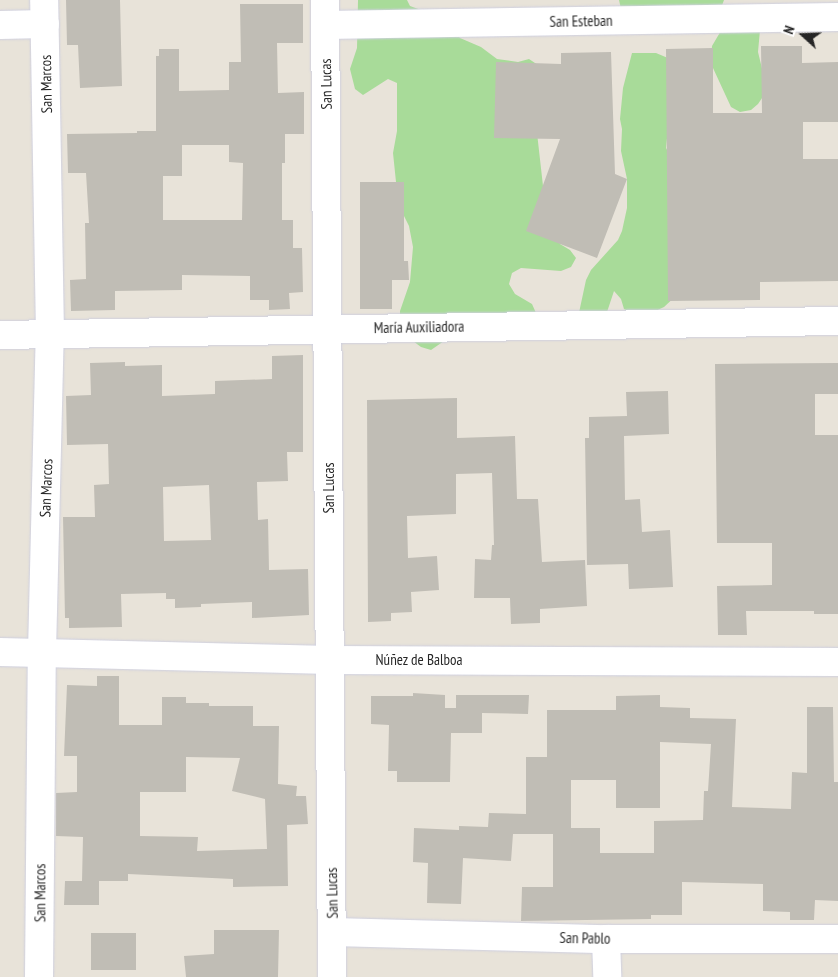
<!DOCTYPE html>
<html>
<head>
<meta charset="utf-8">
<style>
  body { margin:0 }
  #map { position:relative; width:838px; height:977px; overflow:hidden; background:#e8e3d9; font-family:"PT Sans Narrow",sans-serif }
  div>[style] { position:absolute }
  .green>* { inset:0; background:#a8db99 }
  .building>* { inset:0; background:#c0bdb5; transform-origin:0 0 }
  .roads { filter:drop-shadow(0 0 1px #cecfdf) drop-shadow(0 0 1px #cecfdf) }
  .minor>* { height:28px; margin:-14px; padding:0 14px; transform-origin:14px; border-radius:14px; background:#fff }
  span { translate:-50% -50%; white-space:nowrap; text-align:center; line-height:1.15; -webkit-text-stroke:4.5px #fff; paint-order:stroke }
  .street-label { font-size:15px; color:#262626 }
  .north { position:absolute; left:778px; top:10px; width:50px; height:50px; -webkit-text-stroke:4px #fff; paint-order:stroke; rotate:290deg; font-size:14px; font-weight:700; line-height:20px; text-align:center; color:#262626 }
  .north::after { content:''; display:block; margin:auto; width:18px; height:22px; background:#262626; clip-path:polygon(50% 0,100% 100%,50% 72%,0 100%) }
</style>
</head>
<body>
<div id="map">
  <div class="green">
    <div style="clip-path:polygon(358px 0,407px 0,410px 6px,440px 17px,460px 38px,481px 47px,497px 59px,518px 62px,529px 59px,538px 65px,536px 124px,543px 186px,560px 244px,570px 250px,576px 258px,571px 267px,561px 271px,521px 268px,512px 273px,509px 284px,515px 294px,532px 304px,536px 313px,457px 332px,431px 350px,421px 347px,413px 341px,400px 324px,400px 311px,410px 282px,413px 247px,409px 226px,399px 206px,396px 182px,393px 153px,397px 131px,397px 83px,388px 79px,363px 95px,355px 89px,350px 69px,357px 48px)"></div>
    <div style="clip-path:polygon(619px 0,724px 0,720px 11px,625px 27px)"></div>
    <div style="clip-path:polygon(732px 12px,760px 30px,758px 52px,766px 85px,764px 95px,758px 104px,751px 110px,740px 112px,731px 107px,713px 68px,711px 57px,712px 46px)"></div>
    <div style="clip-path:polygon(632px 53px,656px 53px,675px 61px,666px 148px,671px 157px,679px 293px,664px 307px,643px 317px,624px 309px,621px 299px,614px 291px,604px 321px,577px 322px,586px 280px,591px 270px,618px 240px,622px 231px,627px 208px,627px 179px,621px 151px,622px 129px,620px 119px,623px 88px)"></div>
  </div>
  <div class="building">
    <div style="clip-path:polygon(66px 0,120px 0,122px 86px,80px 88px,78px 45px,67px 45px)"></div>
    <div style="clip-path:polygon(evenodd,240px 4px,303px 4px,303px 43px,277px 43px,278px 93px,304px 92px,304px 134px,285px 134px,285px 163px,282px 163px,282px 220px,293px 220px,293px 248px,302px 248px,303px 292px,289px 293px,290px 309px,269px 310px,269px 300px,250px 300px,250px 276px,182px 275px,182px 290px,115px 291px,115px 310px,71px 311px,70px 280px,86px 279px,85px 223px,89px 223px,86px 173px,68px 173px,67px 134px,137px 133px,137px 131px,156px 131px,156px 56px,159px 56px,159px 49px,179px 49px,179px 91px,229px 90px,229px 62px,241px 62px,240px 4px,182px 145px,229px 145px,229px 162px,243px 163px,242px 220px,163px 220px,163px 176px,182px 176px,182px 145px)"></div>
    <div style="clip-path:polygon(761px 46px,802px 46px,802px 63px,838px 62px,838px 122px,803px 122px,803px 159px,838px 159px,838px 281px,760px 282px,760px 300px,668px 301px,666px 49px,713px 48px,713px 113px,762px 113px)"></div>
    <div style="clip-path:polygon(611px 52px,615px 174px,627px 179px,597px 258px,526px 231px,560px 139px,494px 138px,496px 62px,561px 64px,561px 53px)"></div>
    <div style="clip-path:polygon(360px 182px,404px 182px,404px 261px,408px 261px,409px 280px,392px 280px,392px 309px,360px 309px)"></div>
    <div style="clip-path:polygon(evenodd,303px 355px,303px 452px,287px 452px,288px 481px,257px 482px,258px 520px,268px 519px,269px 570px,308px 569px,309px 615px,252px 618px,252px 602px,201px 604px,201px 607px,175px 608px,175px 599px,166px 599px,166px 593px,121px 594px,122px 627px,69px 628px,69px 618px,65px 618px,63px 517px,95px 517px,94px 485px,109px 484px,108px 444px,67px 445px,66px 396px,91px 395px,90px 363px,125px 362px,125px 366px,162px 365px,162px 396px,215px 394px,215px 381px,272px 379px,272px 356px,303px 355px,209px 485px,211px 540px,164px 541px,163px 487px,209px 485px)"></div>
    <div style="clip-path:polygon(838px 363px,838px 394px,815px 394px,815px 435px,838px 435px,838px 614px,814px 614px,814px 611px,746px 611px,747px 635px,718px 635px,717px 586px,772px 585px,772px 543px,717px 543px,715px 364px)"></div>
    <div style="clip-path:polygon(668px 391px,669px 434px,624px 436px,625px 500px,640px 499px,642px 532px,670px 530px,673px 587px,629px 589px,628px 564px,587px 565px,585px 438px,589px 438px,589px 417px,627px 416px,626px 392px)"></div>
    <div style="clip-path:polygon(457px 398px,457px 438px,515px 436px,517px 499px,538px 499px,542px 562px,585px 560px,587px 606px,540px 609px,540px 623px,511px 624px,510px 598px,474px 598px,475px 559px,491px 560px,492px 545px,494px 545px,492px 473px,456px 474px,456px 514px,407px 516px,408px 558px,437px 556px,439px 590px,411px 592px,412px 612px,391px 613px,391px 621px,368px 622px,367px 400px)"></div>
    <div style="clip-path:polygon(evenodd,97px 676px,119px 676px,119px 725px,162px 725px,162px 697px,186px 697px,186px 703px,209px 703px,209px 706px,253px 706px,253px 726px,279px 726px,278px 784px,297px 786px,296px 796px,306px 796px,308px 824px,287px 825px,288px 886px,233px 887px,233px 879px,128px 874px,128px 881px,99px 881px,99px 905px,64px 905px,65px 881px,82px 881px,83px 837px,56px 836px,56px 793px,77px 792px,77px 756px,64px 756px,67px 685px,97px 686px,97px 676px,186px 757px,240px 758px,232px 791px,265px 799px,267px 849px,197px 851px,198px 837px,140px 836px,140px 792px,186px 792px,186px 757px)"></div>
    <div style="clip-path:polygon(413px 693px,445px 695px,445px 708px,456px 708px,456px 695px,529px 695px,528px 714px,482px 713px,482px 733px,451px 733px,450px 782px,397px 782px,397px 771px,388px 771px,389px 725px,371px 724px,371px 696px,413px 696px)"></div>
    <div style="clip-path:polygon(evenodd,660px 695px,660px 707px,690px 708px,690px 718px,736px 719px,732px 807px,791px 809px,792px 772px,807px 773px,807px 707px,833px 707px,834px 782px,838px 782px,838px 901px,815px 900px,814px 920px,790px 920px,790px 912px,763px 911px,763px 884px,682px 882px,682px 915px,651px 915px,651px 919px,521px 921px,522px 887px,553px 887px,553px 834px,513px 834px,511px 861px,463px 858px,461px 904px,427px 903px,428px 863px,413px 862px,414px 828px,459px 830px,459px 826px,488px 827px,489px 813px,526px 814px,526px 757px,547px 757px,547px 710px,616px 710px,616px 696px,660px 695px,660px 742px,711px 744px,708px 791px,704px 791px,703px 820px,654px 821px,654px 853px,600px 853px,600px 828px,571px 828px,571px 780px,616px 780px,616px 808px,660px 808px,660px 742px)"></div>
    <div style="clip-path:polygon(214px 930px,279px 930px,278px 977px,186px 977px,184px 956px,214px 954px)"></div>
    <div style="left:91px;top:933px;width:45px;height:37px"></div>
  </div>
  <div class="roads">
    <div class="minor">
      <div style="left:325px;top:0;width:977px;rotate:89.59deg"></div>
      <div style="left:0;top:25px;width:45px;rotate:-1.3deg"></div>
      <div style="left:325px;top:25px;width:513px;rotate:-0.89deg"></div>
      <div style="left:0;top:335px;width:838px;rotate:-0.96deg"></div>
      <div style="left:0;top:652px;width:330px;rotate:1.4deg"></div>
      <div style="left:330px;top:660px;width:508px;rotate:0.23deg"></div>
      <div style="left:333px;top:932px;width:273px;rotate:1.5deg"></div>
      <div style="left:606px;top:939px;width:232px"></div>
      <div style="left:606px;top:939px;width:38px;rotate:88deg"></div>
      <div style="left:39px;top:977px;width:325px;rotate:-89.5deg"></div>
      <div style="left:42px;top:652px;width:318px;rotate:-88.6deg"></div>
      <div style="left:50px;top:334px;width:334px;rotate:-91deg"></div>
    </div>
  </div>
  <div class="street-label">
    <span style="left:581px;top:21px;rotate:-1deg">San Esteban</span>
    <span style="left:46px;top:84px;rotate:-91deg">San Marcos</span>
    <span style="left:326px;top:84px;rotate:-91deg">San Lucas</span>
    <span style="left:419px;top:327px;rotate:-1deg">María Auxiliadora</span>
    <span style="left:46px;top:488px;rotate:-88deg">San Marcos</span>
    <span style="left:329px;top:488px;rotate:-90deg">San Lucas</span>
    <span style="left:419px;top:660px">Núñez de Balboa</span>
    <span style="left:40px;top:893px;rotate:-90deg">San Marcos</span>
    <span style="left:332px;top:893px;rotate:-91deg">San Lucas</span>
    <span style="left:585px;top:938px;rotate:1deg">San Pablo</span>
  </div>
  <div class="north">N</div>
</div>
</body>
</html>
